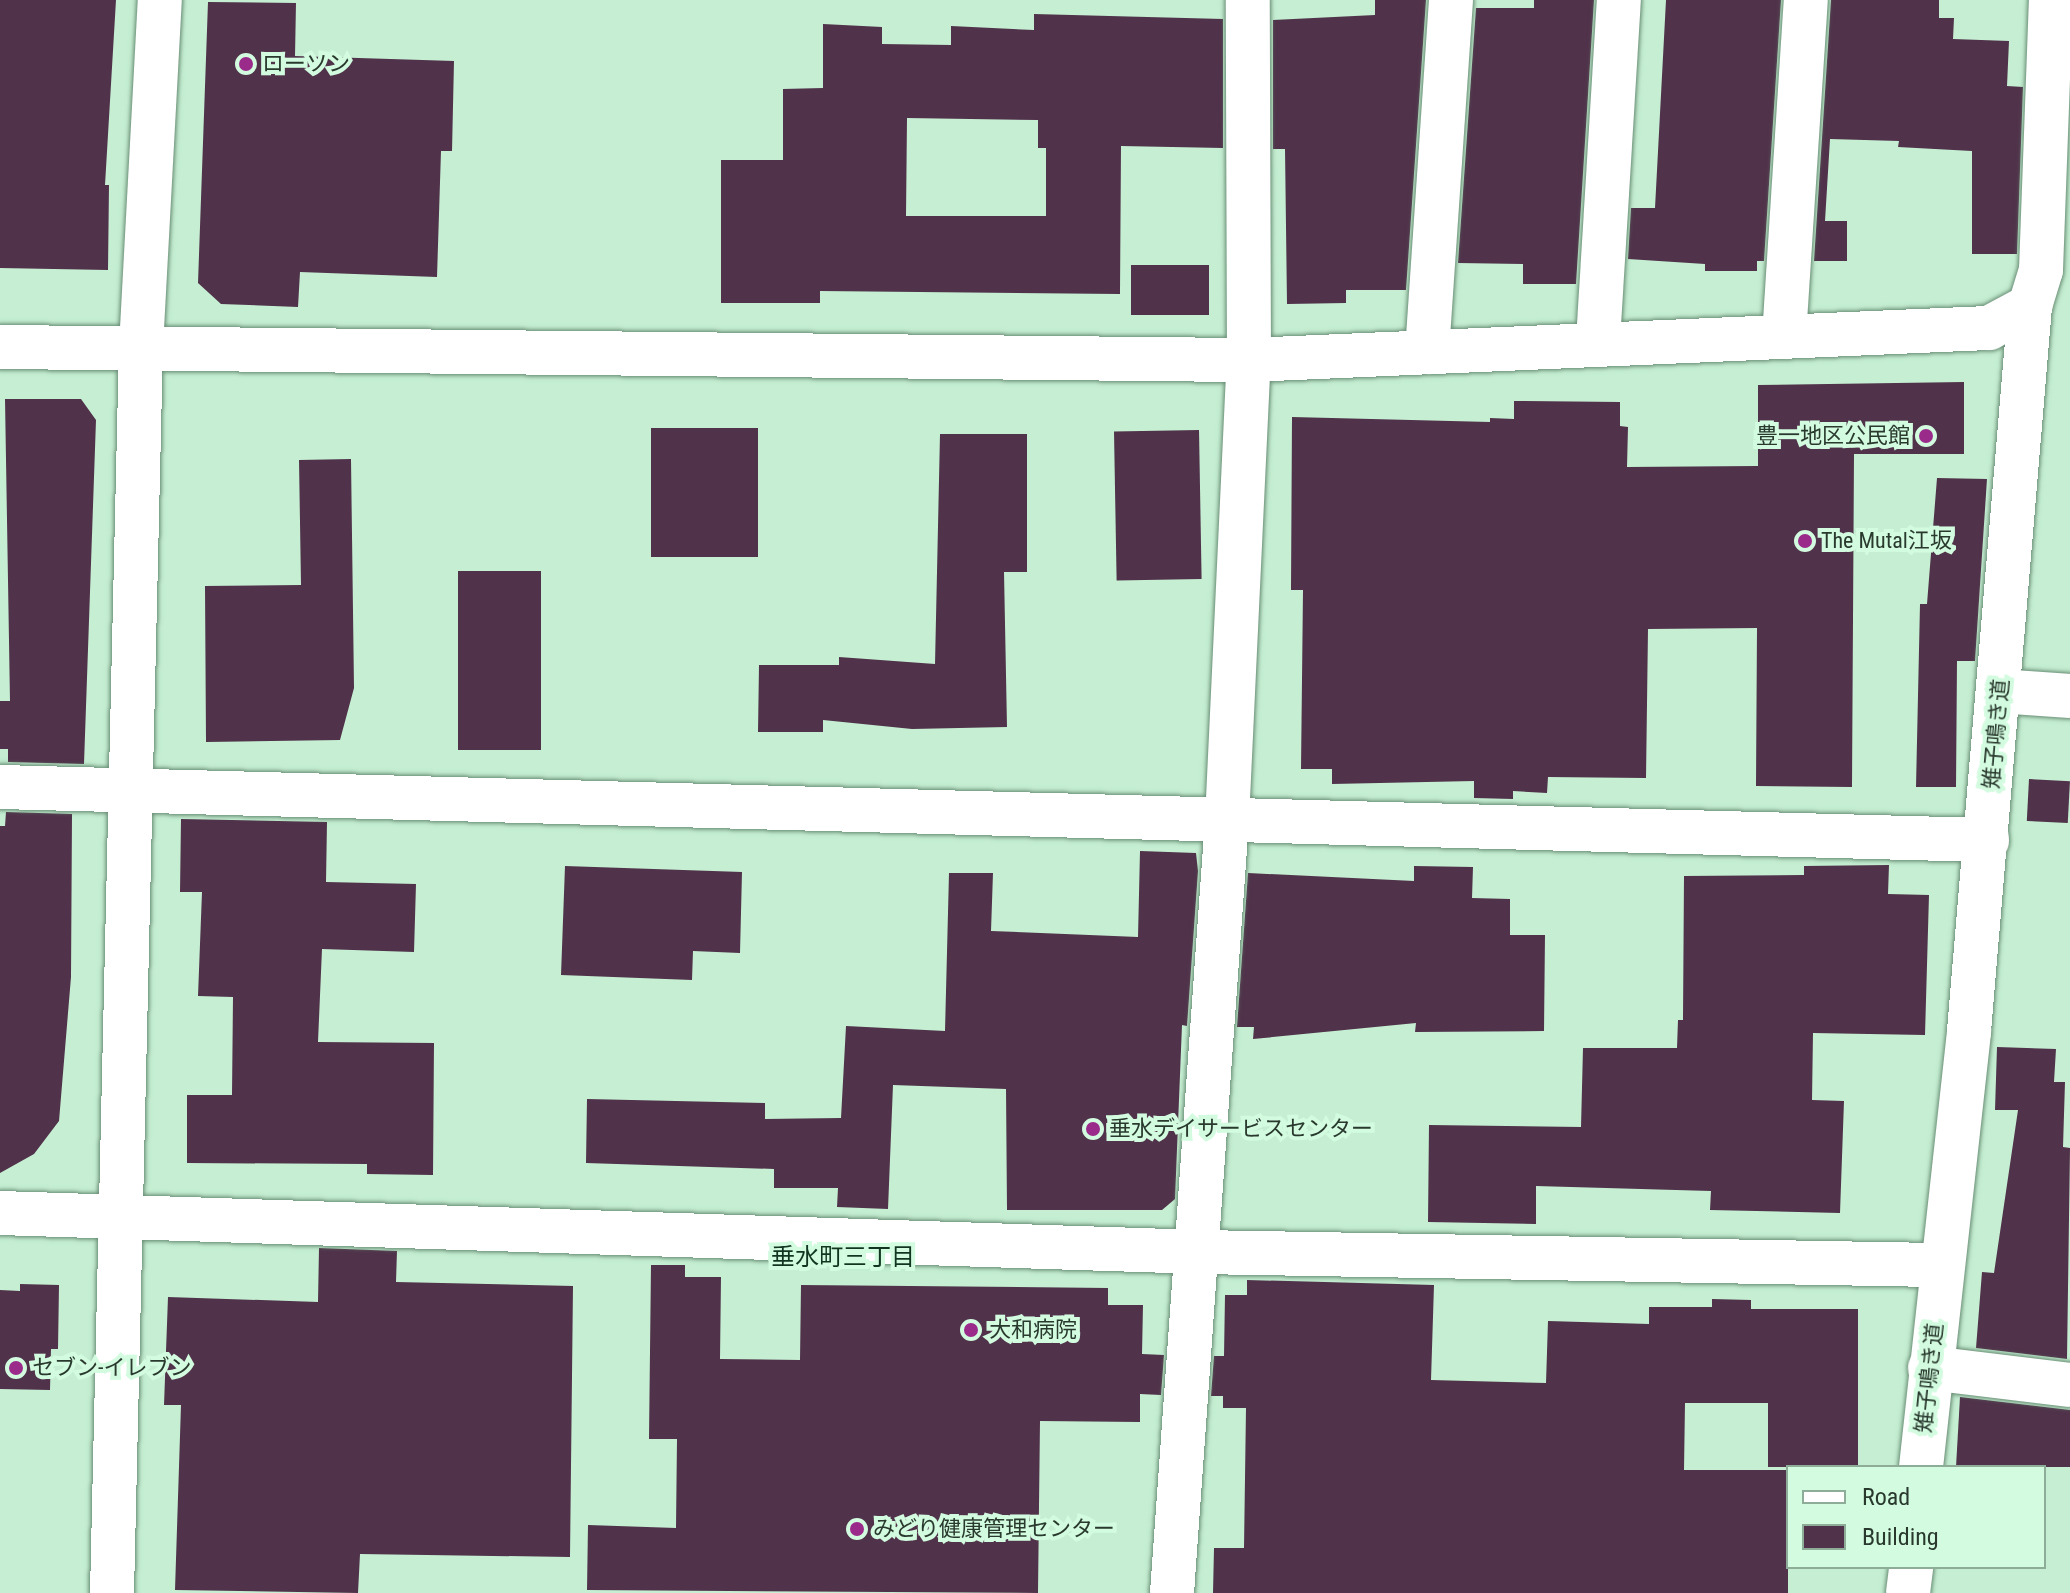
<!DOCTYPE html>
<html>
<head>
<meta charset="utf-8">
<style>
  body { margin:0 }
  #map { position:relative; width:2070px; height:1593px; overflow:hidden; background:#c5eed2; font-family:"Roboto Condensed","Noto Sans JP",sans-serif }
  div>[style] { position:absolute }
  .building>* { inset:0; background:#50324a; transform-origin:0 0 }
  .roads { filter:drop-shadow(0 0 2px #698e75) drop-shadow(0 0 2px #698e75) }
  .minor>* { height:44px; margin:-22px; padding:0 22px; transform-origin:22px; border-radius:22px; background:#fff }
  .tertiary>* { height:44px; margin:-22px; padding:0 22px; transform-origin:22px; border-radius:22px; background:#fff }
  .dots>* { width:22px; height:22px; translate:-50% -50%; box-sizing:border-box; border:4px solid #d2fbdf; border-radius:50% }
  span { translate:-50% -50%; white-space:nowrap; text-align:center; line-height:1.15; -webkit-text-stroke:8px #d2fbdf; paint-order:stroke }
  .poi-label { font-size:22px; color:#29392e }
  .left { translate:0 -50%; text-align:left }
  .right { translate:-100% -50%; text-align:right }
  .street-label { font-size:22px; color:#29392e }
  .neighbourhood-label { font-size:24px; color:#113520 }
  .legend { position:absolute; left:1786px; top:1465px; width:260px; height:104px; box-sizing:border-box; background:#d2fbdf; border:2px solid #8ead98; margin:0; padding:10px 14px; list-style:none; font-size:24px; color:#29392e }
  .legend li { display:flex; align-items:center; gap:16px; height:40px }
  .legend b { width:40px; border:2px solid #8ead98 }
</style>
</head>
<body>
<div id="map">
  <div class="building">
    <div style="clip-path:polygon(0 0,116px 0,105px 185px,109px 185px,108px 270px,0 268px)"></div>
    <div style="clip-path:polygon(1375px 0,1426px 0,1406px 290px,1346px 290px,1346px 303px,1287px 304px,1285px 149px,1273px 149px,1273px 20px,1375px 15px)"></div>
    <div style="clip-path:polygon(1534px 0,1594px 0,1576px 284px,1523px 284px,1523px 264px,1458px 263px,1476px 8px,1534px 8px)"></div>
    <div style="clip-path:polygon(1666px 0,1781px 0,1764px 261px,1757px 261px,1757px 271px,1705px 271px,1705px 264px,1628px 259px,1631px 208px,1655px 208px)"></div>
    <div style="clip-path:polygon(1831px 0,1939px 0,1939px 18px,1954px 18px,1953px 39px,2009px 41px,2007px 86px,2023px 87px,2017px 254px,1972px 254px,1972px 151px,1898px 147px,1899px 141px,1830px 139px,1825px 221px,1847px 221px,1847px 261px,1814px 261px)"></div>
    <div style="clip-path:polygon(208px 2px,296px 3px,295px 56px,454px 61px,452px 151px,441px 151px,437px 277px,300px 272px,298px 307px,221px 304px,198px 283px)"></div>
    <div style="clip-path:polygon(evenodd,1034px 14px,1223px 19px,1223px 148px,1121px 146px,1120px 294px,820px 291px,820px 303px,721px 303px,721px 160px,783px 160px,783px 89px,823px 88px,823px 24px,882px 27px,882px 44px,951px 45px,951px 26px,1034px 30px,1034px 14px,907px 118px,1038px 120px,1038px 148px,1046px 148px,1046px 216px,906px 216px,907px 118px)"></div>
    <div style="left:1209px;top:265px;width:50px;height:78px;rotate:90deg"></div>
    <div style="clip-path:polygon(1964px 382px,1964px 454px,1854px 454px,1852px 787px,1756px 786px,1757px 628px,1648px 629px,1646px 778px,1548px 777px,1547px 793px,1513px 791px,1513px 799px,1474px 798px,1474px 781px,1332px 784px,1332px 769px,1301px 769px,1303px 590px,1291px 590px,1292px 417px,1490px 422px,1490px 418px,1514px 419px,1514px 401px,1620px 402px,1620px 426px,1628px 427px,1627px 467px,1758px 466px,1758px 385px)"></div>
    <div style="clip-path:polygon(5px 399px,81px 399px,96px 420px,84px 764px,8px 762px,8px 749px,0 749px,0 701px,10px 701px)"></div>
    <div style="left:651px;top:428px;width:107px;height:129px"></div>
    <div style="left:1199px;top:430px;width:149px;height:85px;rotate:89deg"></div>
    <div style="clip-path:polygon(940px 434px,1027px 434px,1027px 572px,1004px 572px,1007px 727px,912px 729px,823px 720px,823px 732px,758px 732px,759px 665px,839px 665px,839px 657px,935px 664px)"></div>
    <div style="clip-path:polygon(351px 459px,354px 688px,340px 740px,206px 742px,205px 586px,301px 585px,299px 460px)"></div>
    <div style="clip-path:polygon(1937px 478px,1987px 479px,1975px 661px,1957px 661px,1956px 787px,1916px 787px,1920px 604px,1927px 604px)"></div>
    <div style="left:458px;top:571px;width:83px;height:179px"></div>
    <div style="left:2029px;top:779px;width:41px;height:42px;rotate:3deg"></div>
    <div style="clip-path:polygon(6px 812px,72px 814px,71px 977px,59px 1121px,34px 1154px,0 1173px,0 826px,5px 826px)"></div>
    <div style="clip-path:polygon(181px 819px,327px 822px,326px 882px,416px 884px,414px 952px,322px 949px,318px 1042px,434px 1043px,433px 1175px,367px 1174px,367px 1164px,187px 1163px,187px 1095px,232px 1095px,233px 997px,198px 996px,202px 892px,180px 892px)"></div>
    <div style="clip-path:polygon(1140px 851px,1196px 853px,1198px 871px,1187px 1026px,1182px 1025px,1175px 1199px,1162px 1210px,1007px 1210px,1006px 1089px,893px 1085px,888px 1209px,837px 1207px,838px 1188px,774px 1188px,774px 1169px,586px 1163px,587px 1099px,765px 1103px,765px 1119px,841px 1118px,846px 1026px,945px 1031px,949px 873px,993px 873px,991px 931px,1138px 937px)"></div>
    <div style="clip-path:polygon(1889px 865px,1888px 894px,1929px 895px,1925px 1035px,1813px 1033px,1812px 1100px,1844px 1101px,1840px 1213px,1710px 1210px,1711px 1191px,1536px 1186px,1536px 1224px,1428px 1222px,1429px 1125px,1581px 1127px,1583px 1048px,1677px 1048px,1678px 1020px,1683px 1020px,1684px 876px,1804px 875px,1804px 866px)"></div>
    <div style="clip-path:polygon(565px 866px,742px 872px,740px 953px,693px 951px,692px 980px,561px 975px)"></div>
    <div style="clip-path:polygon(1414px 866px,1473px 867px,1472px 898px,1510px 899px,1510px 935px,1545px 935px,1544px 1031px,1415px 1032px,1416px 1023px,1253px 1039px,1254px 1027px,1237px 1027px,1248px 873px,1414px 881px)"></div>
    <div style="clip-path:polygon(1997px 1047px,2056px 1049px,2054px 1082px,2065px 1082px,2063px 1147px,2070px 1148px,2067px 1359px,1976px 1348px,1982px 1272px,1994px 1273px,2018px 1110px,1995px 1110px)"></div>
    <div style="clip-path:polygon(319px 1248px,397px 1251px,396px 1282px,573px 1286px,570px 1557px,360px 1554px,358px 1593px,175px 1590px,181px 1405px,164px 1405px,168px 1297px,318px 1302px)"></div>
    <div style="clip-path:polygon(651px 1265px,685px 1265px,685px 1277px,721px 1277px,720px 1359px,800px 1360px,801px 1285px,1108px 1288px,1108px 1305px,1143px 1305px,1142px 1354px,1164px 1355px,1161px 1395px,1140px 1394px,1140px 1422px,1040px 1421px,1038px 1593px,587px 1590px,588px 1525px,676px 1528px,677px 1439px,649px 1439px)"></div>
    <div style="clip-path:polygon(1247px 1280px,1434px 1285px,1431px 1380px,1546px 1383px,1548px 1321px,1649px 1324px,1649px 1307px,1712px 1307px,1712px 1299px,1751px 1300px,1751px 1309px,1858px 1309px,1858px 1467px,1768px 1467px,1768px 1403px,1685px 1403px,1684px 1470px,1788px 1470px,1788px 1593px,1213px 1593px,1214px 1548px,1244px 1548px,1246px 1408px,1223px 1408px,1223px 1396px,1211px 1396px,1214px 1356px,1224px 1356px,1225px 1295px,1247px 1295px)"></div>
    <div style="clip-path:polygon(20px 1284px,59px 1285px,58px 1349px,51px 1349px,50px 1390px,0 1389px,0 1290px,20px 1291px)"></div>
    <div style="clip-path:polygon(1960px 1397px,2070px 1410px,2070px 1467px,1956px 1467px)"></div>
  </div>
  <div class="roads">
    <div class="minor">
      <div style="left:1784px;top:337px;width:338px;rotate:-86.3deg"></div>
      <div style="left:1598px;top:341px;width:342px;rotate:-86.5deg"></div>
      <div style="left:1427px;top:352px;width:353px;rotate:-86.1deg"></div>
      <div style="left:1999px;top:691px;width:71px;rotate:4deg"></div>
      <div style="left:0;top:787px;width:1988px;rotate:1.53deg"></div>
      <div style="left:0;top:1213px;width:1200px;rotate:1.86deg"></div>
      <div style="left:1199px;top:1252px;width:741px;rotate:1.01deg"></div>
      <div style="left:1930px;top:1368px;width:141px;rotate:6.9deg"></div>
      <div style="left:1921px;top:1467px;width:439px;rotate:-83.7deg"></div>
      <div style="left:1969px;top:1031px;width:728px;rotate:-85.19deg"></div>
      <div style="left:2030px;top:306px;width:38px;rotate:-73deg"></div>
      <div style="left:2041px;top:270px;width:270px;rotate:-87.9deg"></div>
      <div style="left:1172px;top:1593px;width:775px;rotate:-85.93deg"></div>
      <div style="left:1227px;top:820px;width:461px;rotate:-87.3deg"></div>
      <div style="left:1249px;top:360px;width:360px;rotate:-90.2deg"></div>
      <div style="left:1908px;top:1593px;width:26px;rotate:-83deg"></div>
    </div>
    <div class="tertiary">
      <div style="left:0;top:347px;width:1249px;rotate:0.6deg"></div>
      <div style="left:1249px;top:360px;width:741px;rotate:-2.48deg"></div>
      <div style="left:1989px;top:328px;width:47px;rotate:-28.2deg"></div>
      <div style="left:112px;top:1593px;width:1246px;rotate:-88.67deg"></div>
      <div style="left:141px;top:347px;width:348px;rotate:-86.9deg"></div>
    </div>
  </div>
  <div class="dots">
    <div style="left:246px;top:64px;background:#9a2b8a"></div>
    <div style="left:1926px;top:436px;background:#9a2b8a"></div>
    <div style="left:1805px;top:541px;background:#9a2b8a"></div>
    <div style="left:1093px;top:1129px;background:#9a2b8a"></div>
    <div style="left:971px;top:1330px;background:#9a2b8a"></div>
    <div style="left:16px;top:1368px;background:#9a2b8a"></div>
    <div style="left:857px;top:1529px;background:#9a2b8a"></div>
  </div>
  <div class="poi-label">
    <span class="left" style="left:262px;top:64px">ローソン</span>
    <span class="right" style="left:1910px;top:436px">豊一地区公民館</span>
    <span class="left" style="left:1821px;top:541px">The Mutal江坂</span>
    <span class="left" style="left:1109px;top:1129px">垂水デイサービスセンター</span>
    <span class="left" style="left:989px;top:1330px">大和病院</span>
    <span class="left" style="left:32px;top:1368px">セブン-イレブン</span>
    <span class="left" style="left:873px;top:1529px">みどり健康管理センター</span>
  </div>
  <div class="street-label">
    <span style="left:1996px;top:734px;rotate:-85deg">雉子鳴き道</span>
    <span style="left:1929px;top:1378px;rotate:-84deg">雉子鳴き道</span>
  </div>
  <div class="neighbourhood-label">
    <span style="left:843px;top:1258px">垂水町三丁目</span>
  </div>
  <ul class="legend">
  <li><b style="height:10px;background:#fff"></b>Road</li>
  <li><b style="height:22px;background:#50324a"></b>Building</li>
  </ul>
</div>
</body>
</html>
